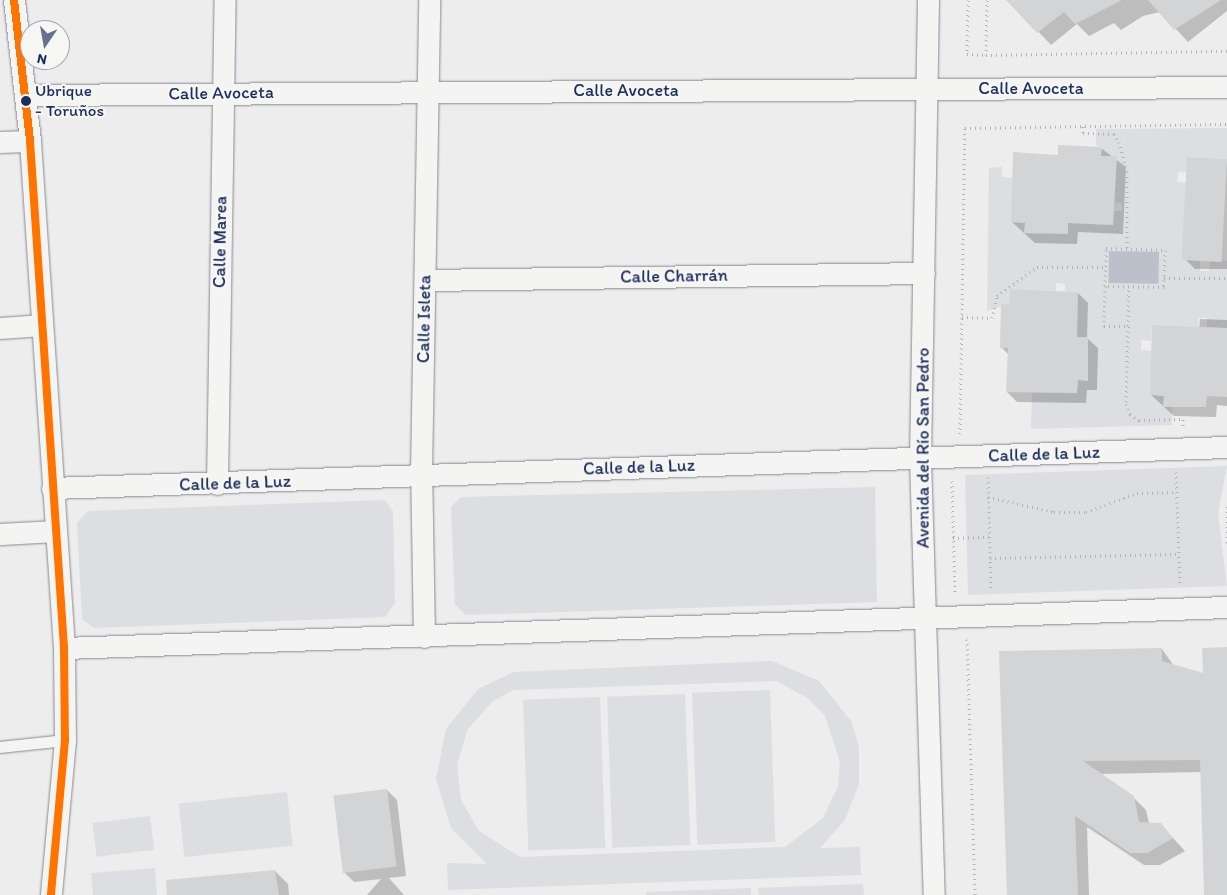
<!DOCTYPE html>
<html>
<head>
<meta charset="utf-8">
<style>
  body { margin:0 }
  #map { position:relative; width:1227px; height:895px; overflow:hidden; background:#ededed; font-family:Itim,sans-serif }
  div>[style] { position:absolute }
  .green>* { inset:0; background:#dcdee1; transform-origin:0 0 }
  .water>* { inset:0; background:#bbc0cb; transform-origin:0 0 }
  .shadow>* { inset:0; background:#0003 }
  .building>* { inset:0; background:#d3d4d6; transform-origin:0 0 }
  .path>* { height:3px; margin-top:-1.5px; transform-origin:0; background:repeating-linear-gradient(90deg,#b1b3b8 0 1px,transparent 0 5px) }
  .roads { filter:drop-shadow(0 0 1px #868992) drop-shadow(0 0 1px #868992) }
  .service>* { height:11px; margin:-5.5px; padding:0 5.5px; transform-origin:5.5px; border-radius:5.5px; background:#f4f4f2 }
  .minor>* { height:21px; margin:-10.5px; padding:0 10.5px; transform-origin:10.5px; border-radius:10.5px; background:#f4f4f2 }
  .bus-1>* { height:8px; margin:-4px; padding:0 4px; transform-origin:4px; border-radius:4px; background:#ff7300 }
  .dots>* { width:14px; height:14px; translate:-50% -50%; box-sizing:border-box; border:2px solid #f6f6f2; border-radius:50% }
  span { translate:-50% -50%; white-space:nowrap; text-align:center; line-height:1.15; -webkit-text-stroke:4.5px #f6f6f2; paint-order:stroke }
  .bus-label { font-size:17px; color:#1b2f5e }
  .left { translate:0 -50%; text-align:left }
  .street-label { font-size:18px; color:#1b2f5e }
  .north { position:absolute; left:20px; top:20px; width:50px; height:50px; box-sizing:border-box; background:#f6f6f2; border:1px solid #9ea6b7; border-radius:50%; rotate:192deg; font-size:14px; font-weight:700; line-height:20px; text-align:center; color:#1b2f5e }
  .north::after { content:''; display:block; margin:auto; width:18px; height:22px; background:#647290; clip-path:polygon(50% 0,100% 100%,50% 72%,0 100%) }
</style>
</head>
<body>
<div id="map">
  <div class="green">
    <div style="clip-path:polygon(1227px 128px,1227px 159px,1188px 157px,1187px 172px,1178px 172px,1177px 182px,1187px 183px,1184px 260px,1200px 261px,1200px 271px,1209px 271px,1210px 260px,1227px 261px,1227px 328px,1207px 327px,1207px 318px,1199px 318px,1198px 327px,1152px 325px,1151px 341px,1141px 340px,1141px 350px,1152px 351px,1150px 395px,1164px 396px,1163px 406px,1172px 407px,1172px 425px,1031px 429px,1032px 392px,1077px 393px,1077px 380px,1088px 380px,1088px 369px,1077px 369px,1078px 346px,1088px 346px,1088px 338px,1077px 337px,1078px 292px,1065px 291px,1065px 284px,1056px 283px,1056px 291px,1010px 289px,1009px 304px,987px 311px,989px 168px,1002px 167px,1002px 177px,1013px 178px,1011px 222px,1025px 223px,1024px 233px,1035px 234px,1036px 223px,1059px 224px,1058px 234px,1067px 234px,1068px 223px,1113px 225px,1113px 211px,1122px 211px,1122px 203px,1114px 202px,1117px 156px,1101px 156px,1101px 147px,1096px 146px,1096px 129px)"></div>
    <div style="clip-path:polygon(1227px 466px,1218px 514px,1227px 586px,968px 595px,965px 475px)"></div>
    <div style="clip-path:polygon(875px 487px,877px 602px,466px 615px,455px 605px,451px 507px,461px 497px)"></div>
    <div style="clip-path:polygon(385px 500px,393px 511px,395px 603px,385px 617px,94px 628px,82px 619px,77px 523px,88px 511px)"></div>
    <div style="clip-path:polygon(evenodd,772px 661px,819px 681px,851px 721px,859px 746px,859px 784px,845px 820px,820px 848px,860px 847px,861px 875px,448px 890px,447px 863px,487px 864px,451px 828px,436px 779px,446px 729px,478px 689px,513px 672px,772px 661px,776px 681px,808px 698px,825px 716px,840px 762px,838px 786px,823px 818px,785px 847px,520px 857px,479px 831px,461px 800px,457px 764px,468px 729px,492px 702px,513px 690px,776px 681px)"></div>
    <div style="left:770px;top:690px;width:152px;height:78px;rotate:88deg"></div>
    <div style="left:685px;top:694px;width:151px;height:78px;rotate:88deg"></div>
    <div style="left:600px;top:697px;width:151px;height:77px;rotate:88deg"></div>
    <div style="left:287px;top:792px;width:54px;height:109px;rotate:84deg"></div>
    <div style="left:150px;top:816px;width:34px;height:58px;rotate:83deg"></div>
    <div style="clip-path:polygon(155px 868px,157px 895px,93px 895px,91px 873px)"></div>
    <div style="clip-path:polygon(863px 884px,864px 895px,759px 895px,758px 888px)"></div>
    <div style="clip-path:polygon(751px 888px,751px 895px,646px 895px,646px 892px)"></div>
  </div>
  <div class="water">
    <div style="left:1109px;top:251px;width:50px;height:32px;rotate:1deg"></div>
  </div>
  <div class="shadow">
    <div style="clip-path:polygon(1008px 0,1227px 0,1227px 11px,1188px 42px,1160px 12px,1143px 16px,1121px 30px,1114px 23px,1089px 36px,1077px 24px,1051px 45px)"></div>
    <div style="clip-path:polygon(1101px 148px,1126px 167px,1123px 234px,1078px 232px,1077px 244px,1035px 243px,1012px 222px,1059px 156px)"></div>
    <div style="clip-path:polygon(1227px 160px,1227px 269px,1195px 269px,1186px 260px)"></div>
    <div style="clip-path:polygon(1078px 293px,1088px 303px,1087px 338px,1098px 348px,1097px 390px,1087px 390px,1086px 403px,1017px 402px,1007px 392px,1009px 355px,1001px 347px)"></div>
    <div style="clip-path:polygon(1200px 319px,1227px 320px,1227px 406px,1217px 405px,1216px 417px,1174px 416px,1151px 395px,1199px 329px)"></div>
    <div style="clip-path:polygon(1162px 649px,1174px 666px,1204px 675px,1227px 649px,1227px 895px,1205px 895px,1202px 772px,1099px 774px,1133px 797px,1146px 810px,1149px 823px,1160px 824px,1185px 851px,1160px 865px,1144px 865px,1087px 827px,1089px 895px,1009px 895px,1000px 652px)"></div>
    <div style="clip-path:polygon(387px 790px,397px 800px,406px 876px,389px 878px,404px 895px,367px 895px,381px 879px,354px 882px,344px 872px)"></div>
    <div style="clip-path:polygon(275px 871px,288px 884px,289px 895px,203px 895px)"></div>
  </div>
  <div class="building">
    <div style="clip-path:polygon(1006px 0,1122px 0,1075px 24px,1064px 12px,1037px 33px)"></div>
    <div style="clip-path:polygon(1148px 0,1221px 0,1174px 30px)"></div>
    <div style="clip-path:polygon(1058px 145px,1102px 147px,1101px 156px,1117px 156px,1113px 225px,1068px 223px,1068px 234px,1024px 233px,1025px 223px,1011px 222px,1013px 152px,1058px 155px)"></div>
    <div style="left:1187px;top:157px;width:40px;height:103px;rotate:3deg"></div>
    <div style="clip-path:polygon(1010px 289px,1078px 292px,1077px 337px,1088px 337px,1088px 381px,1078px 380px,1077px 393px,1006px 392px,1008px 348px,1000px 348px,1001px 304px,1009px 304px)"></div>
    <div style="clip-path:polygon(1152px 325px,1227px 328px,1227px 397px,1207px 396px,1206px 407px,1163px 407px,1164px 396px,1150px 395px)"></div>
    <div style="clip-path:polygon(1227px 647px,1227px 895px,1204px 895px,1200px 760px,1083px 761px,1134px 796px,1139px 822px,1161px 823px,1173px 838px,1147px 853px,1130px 853px,1075px 816px,1078px 895px,1007px 895px,999px 651px,1162px 648px,1162px 661px,1203px 673px,1202px 648px)"></div>
    <div style="left:387px;top:789px;width:78px;height:54px;rotate:83deg"></div>
    <div style="clip-path:polygon(275px 870px,279px 895px,167px 895px,166px 880px)"></div>
  </div>
  <div class="path">
    <div style="left:968px;top:0;width:54px;rotate:91.1deg"></div>
    <div style="left:967px;top:54px;width:19px;rotate:3deg"></div>
    <div style="left:987px;top:0;width:55px;rotate:91deg"></div>
    <div style="left:986px;top:55px;width:241px;rotate:-1deg"></div>
    <div style="left:1083px;top:126px;width:7px;rotate:90deg"></div>
    <div style="left:1083px;top:133px;width:31px;rotate:2deg"></div>
    <div style="left:1114px;top:134px;width:9px;rotate:58deg"></div>
    <div style="left:1119px;top:142px;width:31px;rotate:75deg"></div>
    <div style="left:1127px;top:172px;width:77px;rotate:90deg"></div>
    <div style="left:1106px;top:248px;width:59px;rotate:1.9deg"></div>
    <div style="left:1165px;top:250px;width:37px;rotate:92deg"></div>
    <div style="left:1164px;top:287px;width:59px;rotate:-179deg"></div>
    <div style="left:1105px;top:286px;width:38px;rotate:-88deg"></div>
    <div style="left:1164px;top:278px;width:63px"></div>
    <div style="left:1105px;top:286px;width:40px;rotate:91.4deg"></div>
    <div style="left:1104px;top:326px;width:24px"></div>
    <div style="left:1128px;top:326px;width:39px;rotate:-89deg"></div>
    <div style="left:962px;top:317px;width:30px;rotate:2deg"></div>
    <div style="left:992px;top:318px;width:23px;rotate:-77deg"></div>
    <div style="left:997px;top:296px;width:49px;rotate:-35.9deg"></div>
    <div style="left:1037px;top:267px;width:68px"></div>
    <div style="left:1128px;top:326px;width:78px;rotate:91.5deg"></div>
    <div style="left:1126px;top:404px;width:11px;rotate:68deg"></div>
    <div style="left:1130px;top:414px;width:11px;rotate:34deg"></div>
    <div style="left:1139px;top:420px;width:44px;rotate:-1.3deg"></div>
    <div style="left:1183px;top:419px;width:7px;rotate:90deg"></div>
    <div style="left:960px;top:434px;width:306px;rotate:-89.1deg"></div>
    <div style="left:965px;top:128px;width:262px;rotate:-0.9deg"></div>
    <div style="left:1176px;top:472px;width:113px;rotate:88deg"></div>
    <div style="left:988px;top:477px;width:114px;rotate:88.5deg"></div>
    <div style="left:952px;top:481px;width:114px;rotate:88.5deg"></div>
    <div style="left:988px;top:497px;width:68px;rotate:12.8deg"></div>
    <div style="left:1054px;top:512px;width:32px"></div>
    <div style="left:1086px;top:512px;width:54px;rotate:-20.4deg"></div>
    <div style="left:1137px;top:493px;width:39px;rotate:-1deg"></div>
    <div style="left:1227px;top:502px;width:41px;rotate:90deg"></div>
    <div style="left:953px;top:538px;width:36px;rotate:-2deg"></div>
    <div style="left:990px;top:558px;width:189px;rotate:-1.2deg"></div>
    <div style="left:967px;top:639px;width:256px;rotate:88.2deg"></div>
  </div>
  <div class="roads">
    <div class="service">
      <div style="left:0;top:747px;width:65px;rotate:-6.1deg"></div>
    </div>
    <div class="minor">
      <div style="left:14px;top:0;width:142px;rotate:83.5deg"></div>
      <div style="left:30px;top:141px;width:508px;rotate:86.16deg"></div>
      <div style="left:64px;top:648px;width:92px;rotate:89.4deg"></div>
      <div style="left:65px;top:740px;width:156px;rotate:95.2deg"></div>
      <div style="left:928px;top:0;width:459px;rotate:91deg"></div>
      <div style="left:920px;top:459px;width:436px;rotate:88.2deg"></div>
      <div style="left:25px;top:95px;width:1202px;rotate:-0.38deg"></div>
      <div style="left:0;top:142px;width:30px;rotate:-2deg"></div>
      <div style="left:425px;top:280px;width:499px;rotate:-0.8deg"></div>
      <div style="left:0;top:328px;width:42px;rotate:-4.1deg"></div>
      <div style="left:217px;top:484px;width:484px;rotate:-89.1deg"></div>
      <div style="left:52px;top:488px;width:1176px;rotate:-2deg"></div>
      <div style="left:0;top:534px;width:54px;rotate:-3.2deg"></div>
      <div style="left:424px;top:637px;width:164px;rotate:-91deg"></div>
      <div style="left:421px;top:473px;width:473px;rotate:-89deg"></div>
      <div style="left:64px;top:648px;width:1164px;rotate:-2.02deg"></div>
    </div>
  </div>
  <div class="bus-1">
    <div style="left:14px;top:0;width:142px;rotate:83.5deg"></div>
    <div style="left:30px;top:141px;width:508px;rotate:86.16deg"></div>
    <div style="left:64px;top:648px;width:92px;rotate:89.4deg"></div>
    <div style="left:65px;top:740px;width:156px;rotate:95.2deg"></div>
  </div>
  <div class="dots">
    <div style="left:26px;top:101px;background:#1b2f5e"></div>
  </div>
  <div class="bus-label">
    <span class="left" style="left:35px;top:101px">Ubrique<br>- Toruños</span>
  </div>
  <div class="street-label">
    <span style="left:1031px;top:88px">Calle Avoceta</span>
    <span style="left:626px;top:90px">Calle Avoceta</span>
    <span style="left:221px;top:93px;rotate:-1deg">Calle Avoceta</span>
    <span style="left:220px;top:242px;rotate:-89deg">Calle Marea</span>
    <span style="left:674px;top:276px;rotate:-1deg">Calle Charrán</span>
    <span style="left:424px;top:319px;rotate:-89deg">Calle Isleta</span>
    <span style="left:923px;top:448px;rotate:-90deg">Avenida del Río San Pedro</span>
    <span style="left:1044px;top:454px;rotate:-2deg">Calle de la Luz</span>
    <span style="left:639px;top:467px;rotate:-2deg">Calle de la Luz</span>
    <span style="left:235px;top:483px;rotate:-2deg">Calle de la Luz</span>
  </div>
  <div class="north">N</div>
</div>
</body>
</html>
